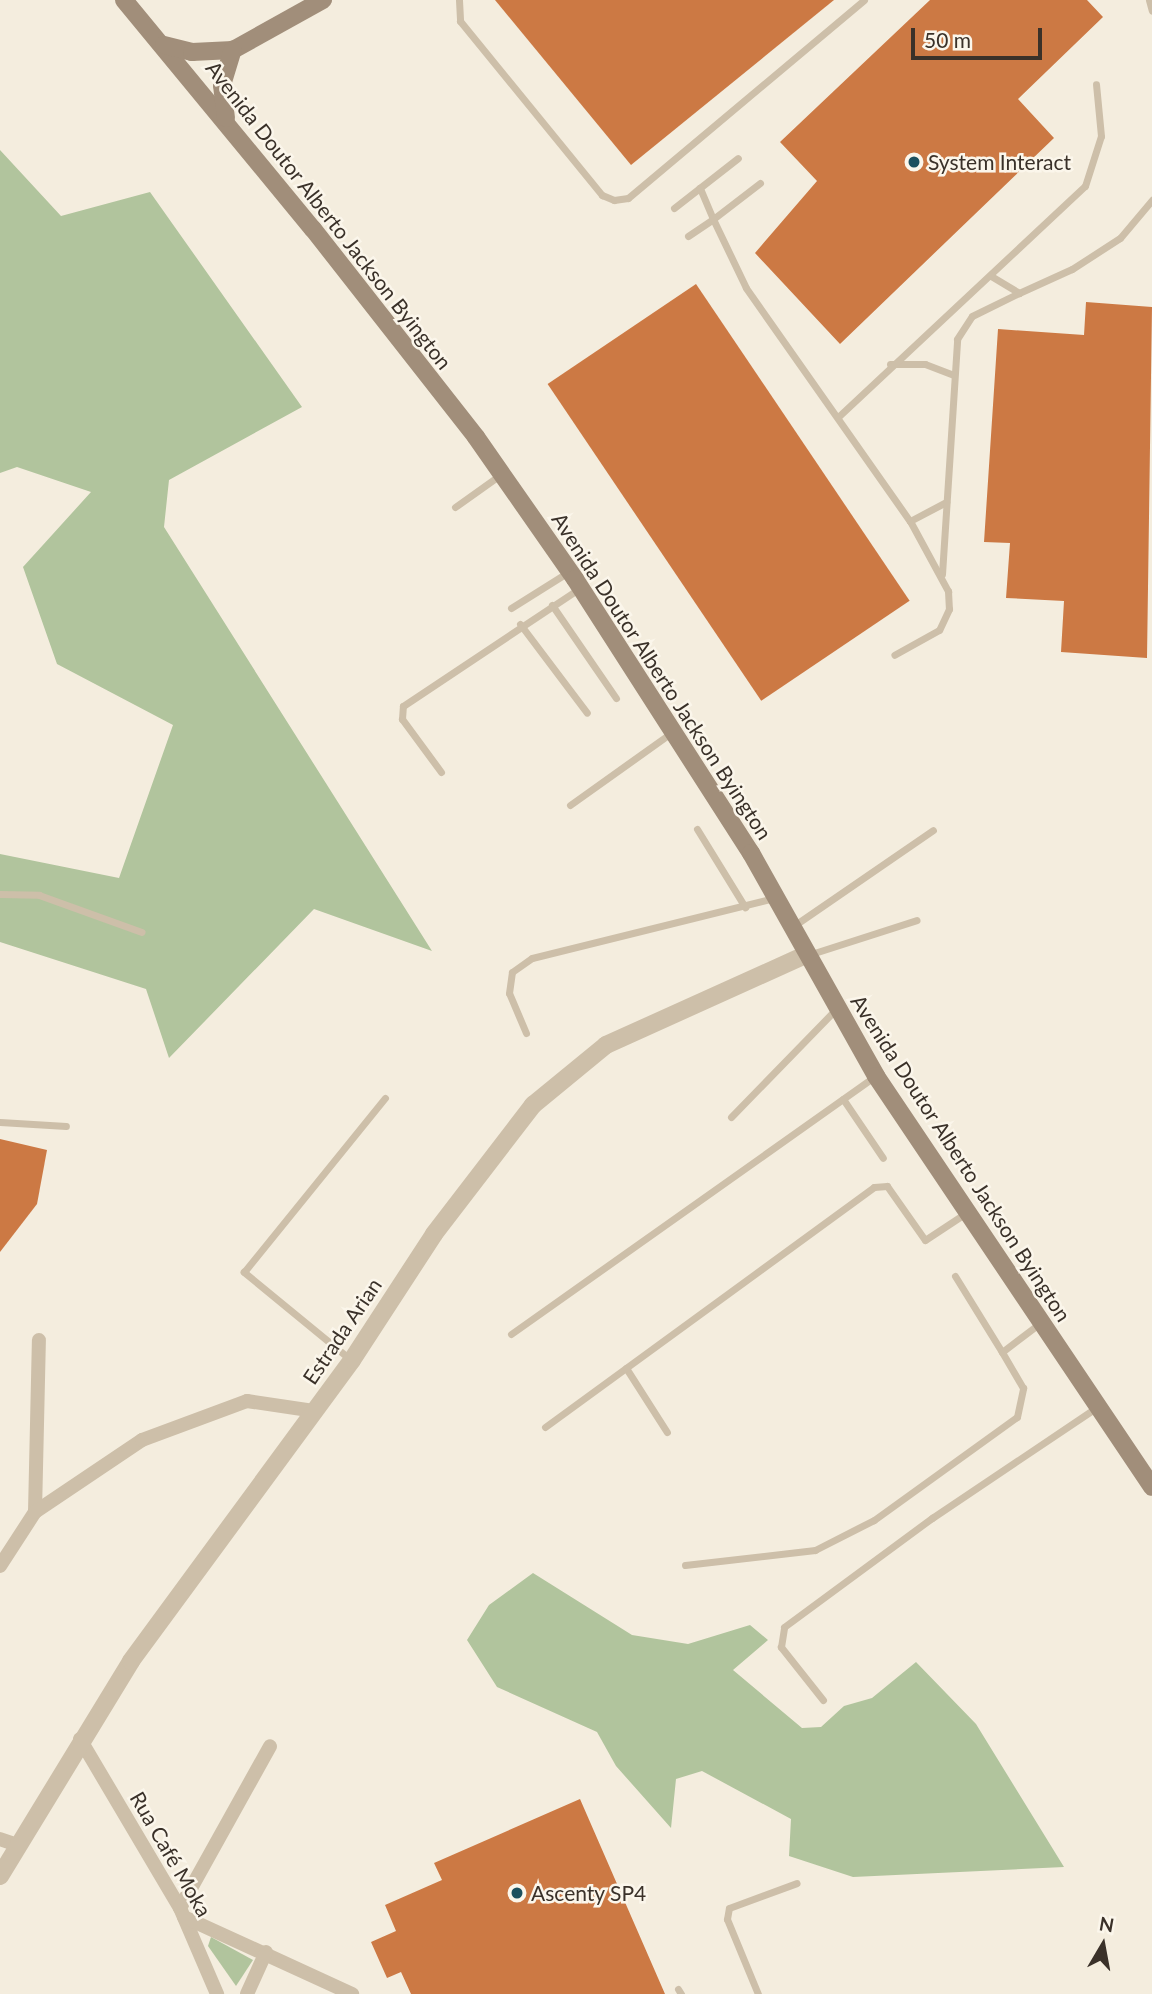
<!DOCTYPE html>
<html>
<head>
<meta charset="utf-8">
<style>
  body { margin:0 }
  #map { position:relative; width:1152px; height:1994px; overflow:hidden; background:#f4edde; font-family:Lato,sans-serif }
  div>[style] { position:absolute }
  .green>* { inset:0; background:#b1c49d }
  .building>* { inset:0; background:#cc7944; transform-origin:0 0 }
  .service>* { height:7px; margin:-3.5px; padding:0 3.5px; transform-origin:3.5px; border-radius:3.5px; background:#cdbfa9 }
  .minor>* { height:14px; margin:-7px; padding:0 7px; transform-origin:7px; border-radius:7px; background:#cdbfa9 }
  .tertiary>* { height:18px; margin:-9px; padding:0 9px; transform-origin:9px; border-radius:9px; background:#cdbfa9 }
  .secondary>* { height:18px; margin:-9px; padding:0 9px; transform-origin:9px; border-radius:9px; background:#a18e7a }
  .dots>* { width:19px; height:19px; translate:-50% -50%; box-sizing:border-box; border:4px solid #fbf6eb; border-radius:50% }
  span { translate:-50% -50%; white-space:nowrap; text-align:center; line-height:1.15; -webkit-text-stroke:5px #fbf6eb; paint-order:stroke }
  .poi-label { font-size:21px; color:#3a3129 }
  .left { translate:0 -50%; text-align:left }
  .street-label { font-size:21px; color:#3a3129 }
  .north { position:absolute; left:1068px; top:1910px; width:70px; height:70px; -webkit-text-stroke:5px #fbf6eb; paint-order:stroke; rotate:10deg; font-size:19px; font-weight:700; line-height:28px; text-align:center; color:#3a3129 }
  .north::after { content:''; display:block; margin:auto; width:24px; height:32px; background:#3a3129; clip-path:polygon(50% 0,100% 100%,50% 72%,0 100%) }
  .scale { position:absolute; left:911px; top:28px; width:131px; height:32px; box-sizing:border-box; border:4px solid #3a3129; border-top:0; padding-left:9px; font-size:21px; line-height:24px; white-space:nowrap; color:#3a3129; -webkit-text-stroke:5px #fbf6eb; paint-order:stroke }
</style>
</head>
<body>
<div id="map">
  <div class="green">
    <div style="clip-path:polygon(0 150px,61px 216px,150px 192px,302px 407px,169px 480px,164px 527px,432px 951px,314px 909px,169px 1058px,146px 989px,0 942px,0 854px,119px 878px,173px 725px,57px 664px,23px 567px,91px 492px,17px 467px,0 473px)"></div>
    <div style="clip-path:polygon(533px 1573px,632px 1635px,688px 1644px,750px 1625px,768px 1640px,733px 1670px,802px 1728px,821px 1727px,844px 1706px,872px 1698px,916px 1662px,976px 1724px,1064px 1867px,853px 1877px,789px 1856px,791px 1819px,702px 1771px,676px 1779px,671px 1828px,616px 1766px,597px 1732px,497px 1687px,467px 1640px,489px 1605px)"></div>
    <div style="clip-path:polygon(211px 1937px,253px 1960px,236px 1986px,208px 1946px)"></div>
  </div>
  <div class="building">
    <div style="clip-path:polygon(495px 0,834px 0,631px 165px)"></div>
    <div style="clip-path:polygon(930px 0,1087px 0,1103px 17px,1018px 99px,1054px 138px,840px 344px,755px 253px,817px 181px,780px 142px)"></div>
    <div style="left:696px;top:284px;width:382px;height:179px;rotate:56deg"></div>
    <div style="clip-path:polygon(1086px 302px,1152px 307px,1147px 658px,1061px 652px,1064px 601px,1006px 598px,1010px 543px,984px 542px,998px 329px,1084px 335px)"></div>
    <div style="clip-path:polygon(0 1139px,47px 1150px,37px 1204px,0 1252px)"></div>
    <div style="clip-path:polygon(580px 1799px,665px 1994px,411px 1994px,401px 1972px,387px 1978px,371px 1942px,396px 1931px,385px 1905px,442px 1880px,434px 1863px)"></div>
  </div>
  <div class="service">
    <div style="left:459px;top:0;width:21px;rotate:87deg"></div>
    <div style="left:460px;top:21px;width:225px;rotate:50.8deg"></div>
    <div style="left:602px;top:195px;width:13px;rotate:23deg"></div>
    <div style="left:614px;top:200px;width:14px;rotate:-8deg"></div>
    <div style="left:628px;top:198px;width:308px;rotate:-40deg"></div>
    <div style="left:1149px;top:0;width:11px;rotate:75deg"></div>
    <div style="left:760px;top:183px;width:59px;rotate:142.5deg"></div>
    <div style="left:713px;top:219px;width:76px;rotate:64.4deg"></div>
    <div style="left:746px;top:288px;width:285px;rotate:54.9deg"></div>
    <div style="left:910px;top:521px;width:80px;rotate:61.5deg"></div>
    <div style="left:948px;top:591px;width:18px;rotate:87deg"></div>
    <div style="left:949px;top:609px;width:23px;rotate:115deg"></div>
    <div style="left:939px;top:630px;width:51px;rotate:150.9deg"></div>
    <div style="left:674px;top:208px;width:81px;rotate:-38deg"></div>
    <div style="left:688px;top:236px;width:30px;rotate:-34deg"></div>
    <div style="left:713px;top:219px;width:34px;rotate:-113deg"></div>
    <div style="left:991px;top:276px;width:33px;rotate:31deg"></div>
    <div style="left:1019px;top:293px;width:58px;rotate:-24.4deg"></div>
    <div style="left:1072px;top:269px;width:57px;rotate:-32.9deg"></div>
    <div style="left:1120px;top:238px;width:50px;rotate:-49.9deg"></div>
    <div style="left:890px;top:364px;width:35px"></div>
    <div style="left:925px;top:364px;width:30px;rotate:21deg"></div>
    <div style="left:838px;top:417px;width:338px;rotate:-43.1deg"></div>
    <div style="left:1085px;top:186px;width:52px;rotate:-72.3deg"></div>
    <div style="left:1101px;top:136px;width:52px;rotate:-95.5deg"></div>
    <div style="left:455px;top:507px;width:55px;rotate:-35.4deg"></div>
    <div style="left:910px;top:521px;width:41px;rotate:-27.8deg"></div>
    <div style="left:942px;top:574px;width:235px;rotate:-86.3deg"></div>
    <div style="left:957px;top:339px;width:27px;rotate:-57deg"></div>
    <div style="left:972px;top:316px;width:52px;rotate:-26.1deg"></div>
    <div style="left:552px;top:605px;width:113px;rotate:55.5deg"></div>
    <div style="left:511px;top:608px;width:70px;rotate:-32.1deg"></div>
    <div style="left:520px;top:624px;width:111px;rotate:53deg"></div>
    <div style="left:441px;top:772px;width:66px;rotate:-126.3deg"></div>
    <div style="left:402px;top:719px;width:13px;rotate:-86deg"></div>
    <div style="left:403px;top:706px;width:213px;rotate:-33.7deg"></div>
    <div style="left:570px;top:805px;width:124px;rotate:-35.5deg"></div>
    <div style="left:697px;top:829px;width:92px;rotate:58.4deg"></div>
    <div style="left:0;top:894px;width:39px;rotate:1deg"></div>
    <div style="left:39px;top:895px;width:109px;rotate:19.8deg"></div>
    <div style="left:792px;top:927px;width:171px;rotate:-34.5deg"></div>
    <div style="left:808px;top:955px;width:114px;rotate:-17.8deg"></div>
    <div style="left:526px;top:1033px;width:43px;rotate:-113deg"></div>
    <div style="left:509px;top:993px;width:21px;rotate:-82deg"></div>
    <div style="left:512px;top:972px;width:24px;rotate:-35deg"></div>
    <div style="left:532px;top:958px;width:249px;rotate:-13.9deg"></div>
    <div style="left:843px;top:1099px;width:71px;rotate:55.9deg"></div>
    <div style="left:731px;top:1117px;width:151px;rotate:-45.8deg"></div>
    <div style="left:0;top:1122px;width:66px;rotate:3.5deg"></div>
    <div style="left:955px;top:1276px;width:89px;rotate:58.3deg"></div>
    <div style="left:511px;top:1334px;width:447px;rotate:-35.3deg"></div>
    <div style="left:351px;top:1360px;width:139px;rotate:-140.6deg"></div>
    <div style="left:244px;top:1272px;width:224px;rotate:-51deg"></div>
    <div style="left:626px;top:1368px;width:76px;rotate:57.4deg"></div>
    <div style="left:545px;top:1427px;width:407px;rotate:-36.1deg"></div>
    <div style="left:874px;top:1187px;width:13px;rotate:-4deg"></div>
    <div style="left:887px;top:1186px;width:66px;rotate:54.9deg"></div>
    <div style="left:925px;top:1240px;width:49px;rotate:-33.4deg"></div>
    <div style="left:685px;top:1565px;width:131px;rotate:-6.6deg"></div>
    <div style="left:815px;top:1550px;width:66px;rotate:-27deg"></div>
    <div style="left:874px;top:1520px;width:176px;rotate:-35.8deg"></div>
    <div style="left:1017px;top:1417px;width:30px;rotate:-78deg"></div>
    <div style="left:1023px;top:1388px;width:42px;rotate:-120.3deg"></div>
    <div style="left:1002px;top:1352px;width:48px;rotate:-37.3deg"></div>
    <div style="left:823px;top:1700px;width:68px;rotate:-128.4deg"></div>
    <div style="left:781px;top:1647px;width:20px;rotate:-81deg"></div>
    <div style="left:784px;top:1627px;width:184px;rotate:-36.4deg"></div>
    <div style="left:932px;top:1518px;width:199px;rotate:-33.9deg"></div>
    <div style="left:678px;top:1989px;width:6px;rotate:59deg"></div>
    <div style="left:758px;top:1994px;width:81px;rotate:-112.5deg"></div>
    <div style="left:727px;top:1919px;width:11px;rotate:-80deg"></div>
    <div style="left:729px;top:1908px;width:72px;rotate:-20.2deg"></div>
  </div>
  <div class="minor">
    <div style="left:35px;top:1512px;width:172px;rotate:-88.7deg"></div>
    <div style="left:0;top:1566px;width:64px;rotate:-57.1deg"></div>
    <div style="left:35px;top:1512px;width:129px;rotate:-33.9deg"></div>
    <div style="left:142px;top:1440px;width:112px;rotate:-20.4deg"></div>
    <div style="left:247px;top:1401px;width:69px;rotate:8.4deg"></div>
    <div style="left:80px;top:1739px;width:196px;rotate:59.4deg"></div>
    <div style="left:180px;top:1908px;width:94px;rotate:66.7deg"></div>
    <div style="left:0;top:1839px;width:18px;rotate:19deg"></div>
    <div style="left:180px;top:1908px;width:185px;rotate:-60.9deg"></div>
    <div style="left:184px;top:1917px;width:185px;rotate:24.6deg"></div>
    <div style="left:247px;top:1994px;width:46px;rotate:-65.7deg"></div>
  </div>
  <div class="tertiary">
    <div style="left:0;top:1876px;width:252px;rotate:-58.6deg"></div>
    <div style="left:131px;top:1661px;width:373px;rotate:-53.7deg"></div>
    <div style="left:352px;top:1360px;width:150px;rotate:-56.9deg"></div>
    <div style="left:434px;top:1234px;width:163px;rotate:-52.5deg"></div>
    <div style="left:533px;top:1105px;width:94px;rotate:-39.4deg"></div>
    <div style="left:606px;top:1045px;width:218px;rotate:-24.3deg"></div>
  </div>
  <div class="secondary">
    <div style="left:124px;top:0;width:297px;rotate:50.5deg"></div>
    <div style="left:313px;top:229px;width:264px;rotate:51.9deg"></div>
    <div style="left:476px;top:437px;width:173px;rotate:55.1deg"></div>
    <div style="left:575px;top:579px;width:326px;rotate:57.3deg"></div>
    <div style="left:751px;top:853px;width:256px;rotate:60.7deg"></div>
    <div style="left:876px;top:1076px;width:495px;rotate:56.1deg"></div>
    <div style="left:164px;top:45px;width:29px;rotate:14deg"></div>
    <div style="left:192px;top:52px;width:41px;rotate:-2.8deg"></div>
    <div style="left:233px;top:50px;width:103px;rotate:-29.1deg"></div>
    <div style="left:226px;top:118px;width:33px;rotate:-97deg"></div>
    <div style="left:222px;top:85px;width:37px;rotate:-73deg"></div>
  </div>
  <div class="dots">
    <div style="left:914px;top:162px;background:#1c505e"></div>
    <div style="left:517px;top:1893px;background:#1c505e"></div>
  </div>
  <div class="poi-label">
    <span class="left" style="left:928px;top:162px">System Interact</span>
    <span class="left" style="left:531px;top:1893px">Ascenty SP4</span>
  </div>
  <div class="street-label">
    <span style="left:329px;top:215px;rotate:52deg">Avenida Doutor Alberto Jackson Byington</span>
    <span style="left:662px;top:676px;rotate:57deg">Avenida Doutor Alberto Jackson Byington</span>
    <span style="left:961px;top:1158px;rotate:57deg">Avenida Doutor Alberto Jackson Byington</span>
    <span style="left:342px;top:1331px;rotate:-56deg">Estrada Arian</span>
    <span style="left:171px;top:1854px;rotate:60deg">Rua Café Moka</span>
  </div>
  <div class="north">N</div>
  <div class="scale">50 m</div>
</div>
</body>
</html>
